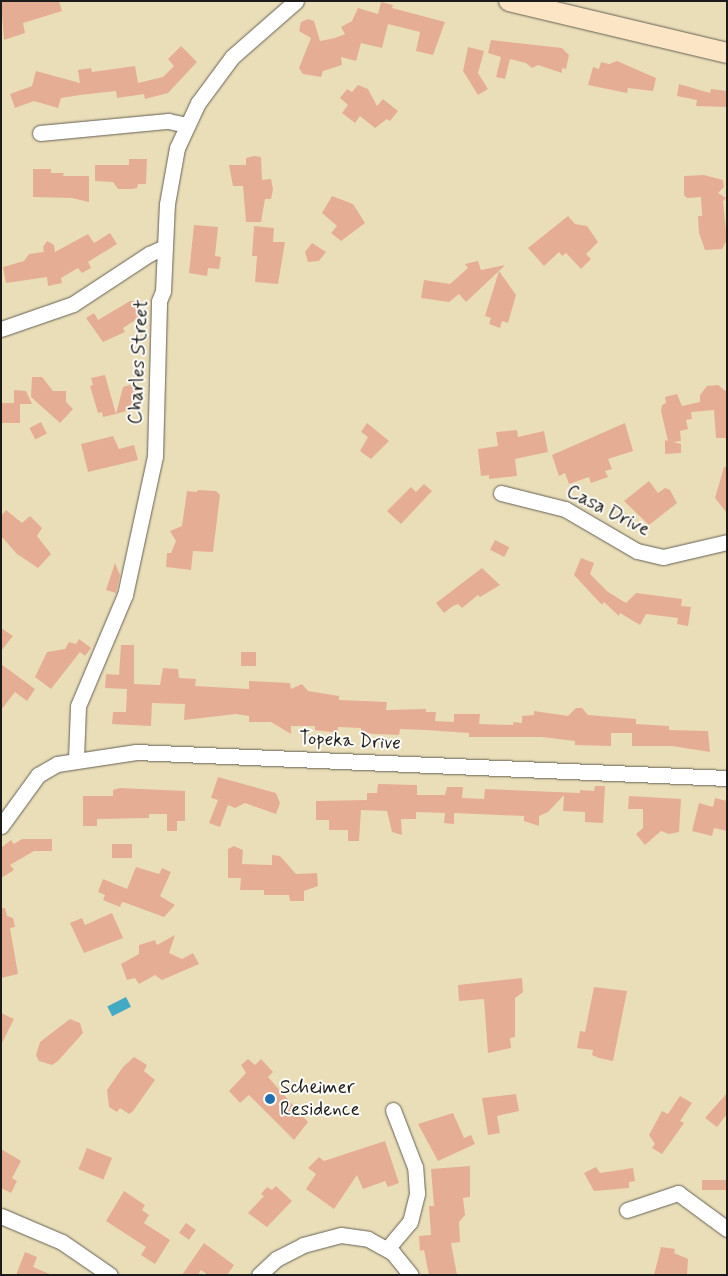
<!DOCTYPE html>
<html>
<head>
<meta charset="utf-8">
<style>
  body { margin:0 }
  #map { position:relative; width:728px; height:1276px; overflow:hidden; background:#eadeb9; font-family:Mynerve,sans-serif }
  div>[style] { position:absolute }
  .water>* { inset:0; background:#43aac3; transform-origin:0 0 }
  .building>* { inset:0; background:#e6ad95; transform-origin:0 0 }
  .roads { filter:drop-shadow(0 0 1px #646053) drop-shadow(0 0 1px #646053) }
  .minor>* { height:15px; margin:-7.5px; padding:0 7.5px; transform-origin:7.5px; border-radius:7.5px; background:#fff }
  .secondary>* { height:20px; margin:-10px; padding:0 10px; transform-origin:10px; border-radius:10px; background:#fce5c4 }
  .dots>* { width:14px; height:14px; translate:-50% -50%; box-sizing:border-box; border:2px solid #fdfcf7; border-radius:50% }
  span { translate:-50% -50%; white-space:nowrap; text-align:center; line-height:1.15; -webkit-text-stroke:4px #fdfcf7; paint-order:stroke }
  .street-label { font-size:19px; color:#1c1c1c }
  .poi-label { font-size:19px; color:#1c1c1c }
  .left { translate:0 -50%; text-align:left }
  .frame { position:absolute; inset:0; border:2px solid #1c1c1c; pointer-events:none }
</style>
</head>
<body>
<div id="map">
  <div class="water">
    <div style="left:126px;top:997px;width:11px;height:21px;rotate:63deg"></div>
  </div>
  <div class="building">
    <div style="clip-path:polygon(1px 1px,59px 1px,62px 11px,23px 23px,25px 33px,4px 40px)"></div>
    <div style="clip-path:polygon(381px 2px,393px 5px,392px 8px,445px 22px,433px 55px,416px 51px,420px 32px,388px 24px,382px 48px,361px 43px,356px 61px,341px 57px,342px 65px,323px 71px,321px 77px,303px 74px,299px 68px,311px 38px,299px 31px,301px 22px,308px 19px,314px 21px,320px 41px,335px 38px,345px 34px,341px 27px,352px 21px,358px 8px,378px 14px)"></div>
    <div style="clip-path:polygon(491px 40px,562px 48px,569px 55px,566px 69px,562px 68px,562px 73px,538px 65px,532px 68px,526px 63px,510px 59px,505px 79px,496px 77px,501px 57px,488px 53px)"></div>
    <div style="clip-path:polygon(181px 46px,197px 62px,168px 93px,145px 99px,144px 94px,117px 98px,116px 91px,80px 95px,61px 98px,58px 108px,34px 101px,15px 108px,10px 94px,32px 86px,36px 71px,80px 83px,78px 70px,91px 68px,92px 72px,135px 66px,138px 83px,163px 77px,174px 66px,168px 59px)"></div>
    <div style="clip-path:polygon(468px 47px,484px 51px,478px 73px,488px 89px,478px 95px,463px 71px)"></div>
    <div style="clip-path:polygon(617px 61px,656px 78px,653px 91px,628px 88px,627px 93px,588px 85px,593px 67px,599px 69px,601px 62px,609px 64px)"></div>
    <div style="clip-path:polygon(679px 84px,710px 93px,711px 89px,727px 91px,727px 107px,696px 106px,697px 100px,677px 96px)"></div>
    <div style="clip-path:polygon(358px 85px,368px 89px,377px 106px,383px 99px,398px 111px,390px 121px,387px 119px,375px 128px,360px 116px,355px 123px,342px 113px,348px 105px,340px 98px,347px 89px,352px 92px)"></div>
    <div style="clip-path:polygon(254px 156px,261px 157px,262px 180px,271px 179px,273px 189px,271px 199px,265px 199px,261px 222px,246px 222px,243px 186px,233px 186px,229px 165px,246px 165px,246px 158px)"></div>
    <div style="clip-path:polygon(129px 159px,147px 159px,146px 184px,138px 184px,137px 188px,132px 189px,118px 189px,113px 182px,95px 181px,95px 165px,129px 165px)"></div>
    <div style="clip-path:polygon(33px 169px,51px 169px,51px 173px,64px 173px,63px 176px,89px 176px,89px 202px,72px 198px,33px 197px)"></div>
    <div style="clip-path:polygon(704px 175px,723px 180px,724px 187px,718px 193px,726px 198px,723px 201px,727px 240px,722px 249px,705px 250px,699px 233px,698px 216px,702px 216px,701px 197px,687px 198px,684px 195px,684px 176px)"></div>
    <div style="clip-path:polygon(332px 196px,353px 204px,365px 223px,341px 241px,331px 233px,337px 226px,322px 213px)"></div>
    <div style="clip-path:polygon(568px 216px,575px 224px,587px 226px,598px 242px,586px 254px,591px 259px,581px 269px,566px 253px,562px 256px,559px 252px,544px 266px,528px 248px)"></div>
    <div style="clip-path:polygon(194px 225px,218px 227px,215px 256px,221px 257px,219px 269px,208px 268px,207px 276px,189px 273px)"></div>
    <div style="clip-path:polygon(254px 226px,274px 228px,273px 242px,285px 242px,278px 284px,255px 282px,257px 256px,252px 256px)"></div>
    <div style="clip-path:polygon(110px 233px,117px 244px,88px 262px,91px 268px,82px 273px,78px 268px,61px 278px,62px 283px,48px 286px,47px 277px,6px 283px,3px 267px,24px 261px,29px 254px,44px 252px,43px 247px,47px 241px,54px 245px,55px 252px,88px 234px,94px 243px)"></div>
    <div style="clip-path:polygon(312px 243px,326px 252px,319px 261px,308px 262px,305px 252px)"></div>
    <div style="clip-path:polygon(478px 261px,481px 270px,505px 265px,499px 271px,516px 295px,508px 323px,502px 321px,500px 328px,489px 324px,491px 318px,485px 316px,499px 271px,466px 302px,459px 294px,449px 302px,421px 298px,424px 280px,450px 284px,468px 268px,465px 264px)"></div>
    <div style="clip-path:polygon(130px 301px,139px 301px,140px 317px,123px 328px,125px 332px,103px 342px,86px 318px,94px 313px,98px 320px)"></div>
    <div style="clip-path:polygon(105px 375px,116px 414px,103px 417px,102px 412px,98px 413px,90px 386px,93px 385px,91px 378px)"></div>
    <div style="clip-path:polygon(32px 377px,42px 377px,53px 391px,66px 391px,66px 402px,73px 409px,60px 423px,31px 397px)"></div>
    <div style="clip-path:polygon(133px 384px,140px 407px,116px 414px,123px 387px)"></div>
    <div style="clip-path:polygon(718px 385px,727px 392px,727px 438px,716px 438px,714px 410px,691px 412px,692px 419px,686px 420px,688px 429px,680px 431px,681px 441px,673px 442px,681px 444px,681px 453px,665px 454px,665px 440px,668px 441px,661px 411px,662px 405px,666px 403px,665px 397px,677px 394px,682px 406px,700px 402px,700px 395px,707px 386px)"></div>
    <div style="clip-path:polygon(14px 390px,26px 391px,32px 404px,20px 404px,20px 423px,1px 423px,1px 403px,14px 403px)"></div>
    <div style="left:41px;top:422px;width:13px;height:13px;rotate:63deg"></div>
    <div style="clip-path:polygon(367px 423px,389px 441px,371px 459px,360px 451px,368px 437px,361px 432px)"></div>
    <div style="clip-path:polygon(625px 423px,633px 451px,608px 459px,612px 469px,605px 471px,608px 477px,591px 483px,589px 477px,569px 484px,565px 473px,559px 476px,552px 455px)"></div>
    <div style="clip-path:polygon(517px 430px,518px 437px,544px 431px,548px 452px,515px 459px,517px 476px,489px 479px,489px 475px,481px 476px,478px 449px,498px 446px,496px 432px)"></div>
    <div style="clip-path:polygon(113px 436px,119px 449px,134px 445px,138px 460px,88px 472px,81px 444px)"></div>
    <div style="clip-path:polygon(724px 467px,727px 467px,727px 513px,715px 498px)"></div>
    <div style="clip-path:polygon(649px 481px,658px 493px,665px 488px,670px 490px,677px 503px,649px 525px,624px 501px)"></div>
    <div style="clip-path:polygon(424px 484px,432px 491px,401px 524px,387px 511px,411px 487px,416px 492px)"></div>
    <div style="clip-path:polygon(198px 490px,216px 491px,220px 495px,213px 552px,193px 551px,191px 570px,166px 567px,167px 553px,171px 553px,176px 541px,170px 531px,182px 526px,187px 491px,197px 492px)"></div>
    <div style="clip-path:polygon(6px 510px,22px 523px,30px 516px,42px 528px,37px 536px,51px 554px,38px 568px,17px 554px,1px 536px,1px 516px)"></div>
    <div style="left:495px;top:540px;width:16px;height:11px;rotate:27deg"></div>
    <div style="clip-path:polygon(581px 558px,594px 563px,590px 574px,608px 592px,626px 603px,636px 593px,682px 599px,681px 606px,691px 607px,688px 626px,677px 624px,678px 618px,646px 614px,640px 625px,620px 613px,619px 616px,604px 602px,602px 605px,574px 575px)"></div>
    <div style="clip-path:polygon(115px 563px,120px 575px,116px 593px,106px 590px)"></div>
    <div style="clip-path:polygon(482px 568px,500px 585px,480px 597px,478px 595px,462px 608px,458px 604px,453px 606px,444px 613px,436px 603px)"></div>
    <div style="clip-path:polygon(1px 628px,13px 636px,1px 651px)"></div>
    <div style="clip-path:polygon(79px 639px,91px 648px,85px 656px,80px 652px,51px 689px,35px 677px,47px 652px,65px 649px,69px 642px,76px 644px)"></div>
    <div style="clip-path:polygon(121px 645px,134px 645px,134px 684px,160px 685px,163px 668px,178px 669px,179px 678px,196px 679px,195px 686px,249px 689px,249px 681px,290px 683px,291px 689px,302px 684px,308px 691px,339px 696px,339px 700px,387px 702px,386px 710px,426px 709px,426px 712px,436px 712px,435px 721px,454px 722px,454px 714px,480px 714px,479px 724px,513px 725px,513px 722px,522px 723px,522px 716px,534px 715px,534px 711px,568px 716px,576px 708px,582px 708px,588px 715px,636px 719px,636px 724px,669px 726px,669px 730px,708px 731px,710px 752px,672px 746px,632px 746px,632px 733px,611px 733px,611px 746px,575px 745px,575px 741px,542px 737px,469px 737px,469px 733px,426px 730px,400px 729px,399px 735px,374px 734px,361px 732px,361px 728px,338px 727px,338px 733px,315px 730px,315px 726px,291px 726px,291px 734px,271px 722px,249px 722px,249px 716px,236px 714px,184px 720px,185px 704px,152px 703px,151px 726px,112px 724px,113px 712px,126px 712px,127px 689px,105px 688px,106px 674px,119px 675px)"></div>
    <div style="left:241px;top:652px;width:15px;height:14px"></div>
    <div style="clip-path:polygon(1px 664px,35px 689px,27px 701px,15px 692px,1px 710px)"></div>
    <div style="clip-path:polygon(218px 777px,276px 793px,280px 803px,276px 814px,245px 803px,235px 808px,228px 805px,220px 827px,209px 823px,218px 800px,211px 798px)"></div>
    <div style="clip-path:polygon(378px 784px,417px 785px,417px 795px,445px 795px,447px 787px,463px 787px,462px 798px,484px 799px,485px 789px,580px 793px,580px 790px,594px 791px,595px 786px,605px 786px,603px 823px,585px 822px,585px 812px,563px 811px,564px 795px,548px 812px,539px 816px,539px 826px,524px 821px,524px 816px,454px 813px,454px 824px,444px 823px,445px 813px,416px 812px,416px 819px,401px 819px,402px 835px,392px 832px,387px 811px,361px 810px,359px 841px,348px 841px,348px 830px,329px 830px,329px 820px,316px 820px,316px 801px,367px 800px,367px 793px,377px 793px)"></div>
    <div style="clip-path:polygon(120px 788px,185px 791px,185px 821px,177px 821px,177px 831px,167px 831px,167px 814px,149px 814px,149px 818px,97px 819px,97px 826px,83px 826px,83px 796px,113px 796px,113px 790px)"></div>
    <div style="clip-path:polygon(629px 796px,681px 799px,679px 832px,669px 834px,661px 831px,645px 845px,636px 834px,643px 828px,643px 809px,628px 809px)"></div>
    <div style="clip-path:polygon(715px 798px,727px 801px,727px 831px,714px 828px,712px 836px,692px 831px,699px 803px,713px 807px)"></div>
    <div style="clip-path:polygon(22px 839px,52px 839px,52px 851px,34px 851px,10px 865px,14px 870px,1px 878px,1px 848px,11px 840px,14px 844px)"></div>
    <div style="left:112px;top:844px;width:20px;height:14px"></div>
    <div style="clip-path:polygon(234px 846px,243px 850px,242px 864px,272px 865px,272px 855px,280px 856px,296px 874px,317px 873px,318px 886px,304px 891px,304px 901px,290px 901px,289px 895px,264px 895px,264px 890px,240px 890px,241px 878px,228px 878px,228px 849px)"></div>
    <div style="clip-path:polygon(136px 867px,159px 874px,162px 868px,171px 872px,160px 896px,175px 905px,164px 917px,126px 903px,122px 902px,120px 907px,103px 900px,105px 895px,98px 892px,103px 879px,127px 889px)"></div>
    <div style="clip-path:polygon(1px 908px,5px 908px,7px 916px,13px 918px,15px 927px,10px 928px,18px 974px,1px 978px)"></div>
    <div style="clip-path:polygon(112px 913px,123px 938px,84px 953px,70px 923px,82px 918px,85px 925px)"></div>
    <div style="clip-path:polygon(175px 935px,169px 953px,182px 959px,193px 953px,199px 964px,162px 980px,155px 975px,139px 984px,135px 978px,127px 980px,121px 964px,139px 954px,139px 945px,155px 940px,157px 945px)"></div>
    <div style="clip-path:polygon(522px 978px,523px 992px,515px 998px,515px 1037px,510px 1038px,511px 1048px,488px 1053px,484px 999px,459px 1001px,458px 985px)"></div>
    <div style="clip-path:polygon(594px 987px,627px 991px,613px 1061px,599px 1058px,592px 1055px,593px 1050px,577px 1048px,580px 1031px,585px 1032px)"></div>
    <div style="clip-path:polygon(1px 1013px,14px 1019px,1px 1045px)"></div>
    <div style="clip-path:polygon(70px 1019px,80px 1023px,83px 1033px,58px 1061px,52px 1065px,39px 1061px,36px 1055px,40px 1042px)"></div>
    <div style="clip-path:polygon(134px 1057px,147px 1065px,144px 1071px,155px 1080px,133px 1111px,129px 1114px,120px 1108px,117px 1112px,109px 1107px,107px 1090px,123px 1067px)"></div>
    <div style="clip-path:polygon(248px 1059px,255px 1065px,261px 1059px,273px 1072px,268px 1077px,308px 1122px,294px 1140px,249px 1095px,240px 1103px,229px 1091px,246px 1073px,241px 1065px)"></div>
    <div style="clip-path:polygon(727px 1093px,727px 1114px,717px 1127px,705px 1118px)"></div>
    <div style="clip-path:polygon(516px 1094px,519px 1111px,497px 1116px,500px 1133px,488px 1135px,482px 1098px)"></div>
    <div style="clip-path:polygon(680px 1096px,692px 1103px,680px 1121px,684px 1123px,662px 1154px,652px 1148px,655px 1144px,649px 1135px,662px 1111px,668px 1114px)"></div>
    <div style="clip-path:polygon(453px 1113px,464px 1138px,471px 1135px,475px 1144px,438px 1161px,418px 1124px)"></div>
    <div style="clip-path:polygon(385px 1141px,399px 1183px,388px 1187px,385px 1181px,363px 1189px,357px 1175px,334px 1209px,306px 1189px,316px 1174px,308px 1168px,319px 1157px,324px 1161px)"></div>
    <div style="left:87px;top:1148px;width:27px;height:23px;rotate:22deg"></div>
    <div style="clip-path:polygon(1px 1149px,21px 1161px,12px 1178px,17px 1181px,11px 1193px,1px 1188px)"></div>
    <div style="clip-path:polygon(470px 1166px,470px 1197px,463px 1198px,465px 1215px,459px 1222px,460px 1242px,451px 1243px,457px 1275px,429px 1275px,424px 1250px,420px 1251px,419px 1236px,431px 1235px,429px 1206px,434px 1206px,431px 1169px)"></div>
    <div style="clip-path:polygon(596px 1167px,600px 1173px,633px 1168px,635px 1181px,629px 1182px,629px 1188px,594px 1191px,584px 1173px)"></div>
    <div style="left:727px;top:1180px;width:10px;height:25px;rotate:90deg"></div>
    <div style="clip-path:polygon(276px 1186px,292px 1201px,267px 1227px,248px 1213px,264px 1196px,261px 1194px,267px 1187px,272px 1190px)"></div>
    <div style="clip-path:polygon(124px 1191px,145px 1205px,142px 1210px,149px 1215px,144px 1223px,170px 1240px,155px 1264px,141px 1255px,146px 1247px,106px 1221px)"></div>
    <div style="left:186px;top:1223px;width:12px;height:12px;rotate:35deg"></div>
    <div style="clip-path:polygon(204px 1243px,234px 1265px,227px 1275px,208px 1275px,201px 1270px,198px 1275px,182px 1275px)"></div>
    <div style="clip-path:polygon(661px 1247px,675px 1249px,674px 1253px,688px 1259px,687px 1275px,654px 1275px)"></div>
    <div style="clip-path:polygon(25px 1252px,37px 1257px,33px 1267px,52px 1275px,16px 1275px)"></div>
  </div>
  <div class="roads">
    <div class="minor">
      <div style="left:40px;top:133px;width:129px;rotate:-5.4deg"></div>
      <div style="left:168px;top:121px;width:19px;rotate:12deg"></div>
      <div style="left:1px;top:329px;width:76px;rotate:-19.1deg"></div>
      <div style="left:73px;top:304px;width:91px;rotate:-33.3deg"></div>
      <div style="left:149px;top:254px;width:17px;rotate:-24deg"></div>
      <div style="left:501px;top:493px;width:66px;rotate:14deg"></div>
      <div style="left:565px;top:509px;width:83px;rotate:30.3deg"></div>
      <div style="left:637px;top:551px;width:27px;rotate:13deg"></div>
      <div style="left:663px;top:557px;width:66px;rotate:-13.2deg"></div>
      <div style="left:76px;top:759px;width:53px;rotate:-87.8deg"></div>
      <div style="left:78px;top:706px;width:121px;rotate:-67.1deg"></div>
      <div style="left:125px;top:595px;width:142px;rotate:-77.8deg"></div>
      <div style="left:155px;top:456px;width:155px;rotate:-88.5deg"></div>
      <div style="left:159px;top:301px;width:11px;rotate:-68deg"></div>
      <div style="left:163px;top:291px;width:87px;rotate:-87.4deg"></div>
      <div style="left:167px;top:204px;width:57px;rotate:-79.9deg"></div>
      <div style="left:177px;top:148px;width:50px;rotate:-65deg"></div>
      <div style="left:198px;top:103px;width:57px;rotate:-53.5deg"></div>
      <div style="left:232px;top:57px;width:85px;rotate:-41.2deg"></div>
      <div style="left:1px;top:826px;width:63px;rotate:-54deg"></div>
      <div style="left:38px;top:775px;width:22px;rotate:-30deg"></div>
      <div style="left:57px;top:764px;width:80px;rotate:-8.6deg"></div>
      <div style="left:136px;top:752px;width:592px;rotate:2.52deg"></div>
      <div style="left:627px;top:1210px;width:54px;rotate:-18.4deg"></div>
      <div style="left:678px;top:1193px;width:61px;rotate:36.3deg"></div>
      <div style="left:1px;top:1216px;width:66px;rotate:23.1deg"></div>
      <div style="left:62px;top:1242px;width:58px;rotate:34.5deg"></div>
      <div style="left:387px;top:1249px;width:35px;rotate:-50deg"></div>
      <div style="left:410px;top:1222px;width:30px;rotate:-76deg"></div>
      <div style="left:417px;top:1193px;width:26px;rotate:-94deg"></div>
      <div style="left:415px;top:1167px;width:61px;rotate:-111.1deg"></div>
      <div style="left:259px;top:1275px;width:23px;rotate:-43deg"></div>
      <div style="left:276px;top:1259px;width:30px;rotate:-27deg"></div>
      <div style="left:303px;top:1245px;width:39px;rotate:-15deg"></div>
      <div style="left:341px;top:1235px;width:27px;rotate:8deg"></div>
      <div style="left:368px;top:1239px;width:29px;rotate:29deg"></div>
      <div style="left:393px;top:1253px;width:28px;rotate:51deg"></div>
    </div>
    <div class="secondary">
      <div style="left:509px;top:1px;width:224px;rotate:13.4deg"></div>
    </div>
  </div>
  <div class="dots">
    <div style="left:270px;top:1099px;background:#1f6fb2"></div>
  </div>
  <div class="street-label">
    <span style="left:139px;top:362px;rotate:-87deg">Charles Street</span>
    <span style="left:608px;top:511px;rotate:27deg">Casa Drive</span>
    <span style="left:350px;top:741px;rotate:3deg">Topeka Drive</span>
  </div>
  <div class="poi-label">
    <span class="left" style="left:280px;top:1099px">Scheimer<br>Residence</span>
  </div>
  <div class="frame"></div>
</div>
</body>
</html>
